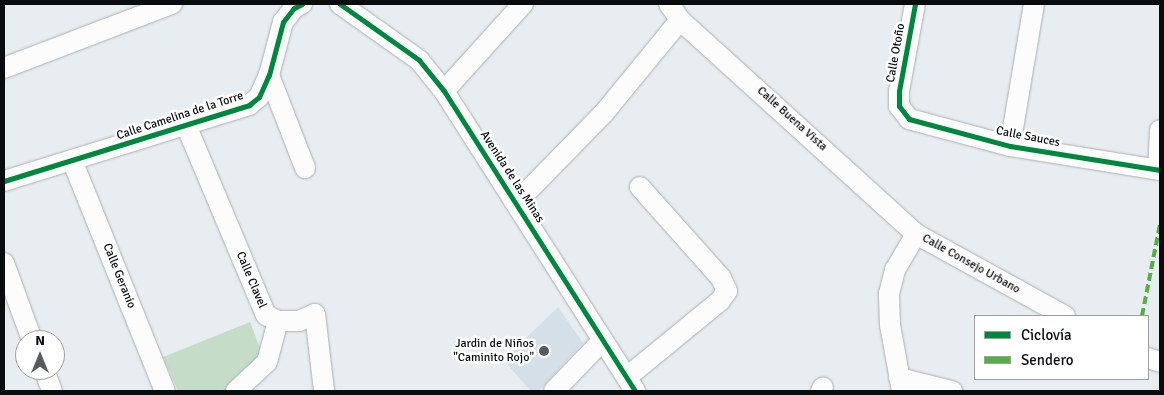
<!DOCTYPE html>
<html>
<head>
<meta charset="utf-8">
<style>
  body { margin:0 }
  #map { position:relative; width:1164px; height:395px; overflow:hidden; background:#e8edf2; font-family:Signika,sans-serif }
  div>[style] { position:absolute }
  .built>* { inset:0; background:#d5dfe8 }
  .green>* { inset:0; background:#c5dcc9 }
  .roads { filter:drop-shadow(0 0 1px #abafb2) drop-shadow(0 0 1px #abafb2) }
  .minor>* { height:20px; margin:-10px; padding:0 10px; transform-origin:10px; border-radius:10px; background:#fcfcfd }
  .quiet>* { height:4px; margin-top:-2px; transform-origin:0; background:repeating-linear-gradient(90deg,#54b044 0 8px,transparent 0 12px) }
  .cycleway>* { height:5px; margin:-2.5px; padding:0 2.5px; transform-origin:2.5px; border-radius:2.5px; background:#00873e }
  .dots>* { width:14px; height:14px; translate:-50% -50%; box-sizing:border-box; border:2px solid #fff; border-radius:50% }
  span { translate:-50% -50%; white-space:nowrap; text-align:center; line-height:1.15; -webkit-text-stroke:5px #fff; paint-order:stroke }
  .street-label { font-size:12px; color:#090c0e }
  .poi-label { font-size:12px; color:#090c0e }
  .right { translate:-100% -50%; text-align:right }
  .frame { position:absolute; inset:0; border:5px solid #090c0e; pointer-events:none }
  .legend { position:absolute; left:974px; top:315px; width:175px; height:65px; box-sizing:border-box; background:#fff; border:1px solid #9d9e9f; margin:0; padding:6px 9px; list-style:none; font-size:15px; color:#090c0e }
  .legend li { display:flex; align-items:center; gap:10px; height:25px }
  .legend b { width:25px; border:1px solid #9d9e9f }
  .north { position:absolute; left:15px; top:330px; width:50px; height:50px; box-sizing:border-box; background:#fff; border:1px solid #9d9e9f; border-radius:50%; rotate:0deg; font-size:14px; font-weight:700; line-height:20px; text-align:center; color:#090c0e }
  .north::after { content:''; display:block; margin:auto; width:18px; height:22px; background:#575b5e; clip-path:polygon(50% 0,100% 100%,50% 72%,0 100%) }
</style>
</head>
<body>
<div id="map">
  <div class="built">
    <div style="clip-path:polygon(558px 307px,583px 343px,539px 391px,531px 391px,503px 360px)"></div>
  </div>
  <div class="green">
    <div style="clip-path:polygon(250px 322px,265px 361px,230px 391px,178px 391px,163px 357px)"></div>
  </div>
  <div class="roads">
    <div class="minor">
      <div style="left:340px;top:4px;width:97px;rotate:35.3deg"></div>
      <div style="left:419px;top:60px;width:40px;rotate:51deg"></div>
      <div style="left:444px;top:91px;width:356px;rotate:57.5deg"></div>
      <div style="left:669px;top:4px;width:19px;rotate:55deg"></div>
      <div style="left:680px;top:20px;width:319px;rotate:42.2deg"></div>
      <div style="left:915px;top:4px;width:88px;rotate:100.4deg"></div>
      <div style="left:899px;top:91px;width:15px;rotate:90deg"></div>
      <div style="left:899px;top:106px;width:16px;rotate:52deg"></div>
      <div style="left:909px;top:119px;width:105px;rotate:15deg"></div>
      <div style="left:1010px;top:146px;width:152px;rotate:9.1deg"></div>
      <div style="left:4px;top:68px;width:180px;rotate:-20.9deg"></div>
      <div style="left:269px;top:75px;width:100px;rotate:68.8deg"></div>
      <div style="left:444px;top:91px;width:118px;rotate:-47.8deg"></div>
      <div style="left:186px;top:125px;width:206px;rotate:67.2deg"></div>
      <div style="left:266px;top:315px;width:13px;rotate:27deg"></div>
      <div style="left:278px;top:321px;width:21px"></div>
      <div style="left:299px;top:321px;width:17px;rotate:-24deg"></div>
      <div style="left:315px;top:314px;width:78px;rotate:83.3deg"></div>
      <div style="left:1010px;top:146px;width:144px;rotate:-80.4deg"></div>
      <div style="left:72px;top:160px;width:249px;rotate:68.1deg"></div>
      <div style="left:1158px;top:169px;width:39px;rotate:-87deg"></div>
      <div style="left:4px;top:181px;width:257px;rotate:-17.2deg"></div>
      <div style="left:249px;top:105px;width:13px;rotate:-39deg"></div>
      <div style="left:259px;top:97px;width:24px;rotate:-66deg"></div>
      <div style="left:269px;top:75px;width:55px;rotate:-75.2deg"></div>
      <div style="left:283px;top:22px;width:18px;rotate:-52deg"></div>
      <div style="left:294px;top:8px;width:9px;rotate:-27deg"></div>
      <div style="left:517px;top:202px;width:124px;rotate:-45.7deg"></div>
      <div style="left:604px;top:113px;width:120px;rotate:-50.7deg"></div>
      <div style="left:4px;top:263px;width:82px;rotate:70deg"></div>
      <div style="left:1148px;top:358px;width:13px;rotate:18deg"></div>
      <div style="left:44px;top:370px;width:22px;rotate:69deg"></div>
      <div style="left:627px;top:377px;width:120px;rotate:-39.3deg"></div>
      <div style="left:720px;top:301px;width:12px;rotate:-55deg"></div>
      <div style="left:727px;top:291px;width:14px;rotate:-115deg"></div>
      <div style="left:721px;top:278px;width:122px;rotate:-131.7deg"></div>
      <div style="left:899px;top:378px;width:55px;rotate:13.8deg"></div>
      <div style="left:236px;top:391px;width:42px;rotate:-43.1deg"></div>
      <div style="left:267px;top:362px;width:42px;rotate:-75deg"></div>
      <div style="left:554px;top:391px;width:69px;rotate:-46.2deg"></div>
      <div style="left:821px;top:391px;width:4px;rotate:-63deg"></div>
      <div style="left:902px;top:391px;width:67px;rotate:-100.3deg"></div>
      <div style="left:890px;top:325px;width:31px;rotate:-92deg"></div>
      <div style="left:889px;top:294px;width:25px;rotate:-76deg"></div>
      <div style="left:895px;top:270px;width:42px;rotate:-59.7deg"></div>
      <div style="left:916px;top:234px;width:170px;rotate:28.8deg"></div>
    </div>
  </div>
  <div class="quiet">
    <div style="left:1142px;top:316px;width:94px;rotate:-78.9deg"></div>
  </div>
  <div class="cycleway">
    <div style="left:340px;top:4px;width:97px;rotate:35.3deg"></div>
    <div style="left:419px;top:60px;width:40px;rotate:51deg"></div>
    <div style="left:444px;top:91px;width:356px;rotate:57.5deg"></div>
    <div style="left:915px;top:4px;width:88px;rotate:100.4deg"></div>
    <div style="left:899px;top:91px;width:15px;rotate:90deg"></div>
    <div style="left:899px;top:106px;width:16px;rotate:52deg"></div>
    <div style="left:909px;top:119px;width:105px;rotate:15deg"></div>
    <div style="left:1010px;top:146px;width:152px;rotate:9.1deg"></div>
    <div style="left:4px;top:181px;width:257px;rotate:-17.2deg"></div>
    <div style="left:249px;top:105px;width:13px;rotate:-39deg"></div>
    <div style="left:259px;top:97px;width:24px;rotate:-66deg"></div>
    <div style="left:269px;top:75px;width:55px;rotate:-75.2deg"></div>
    <div style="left:283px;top:22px;width:18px;rotate:-52deg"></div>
    <div style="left:294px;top:8px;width:9px;rotate:-27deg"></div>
  </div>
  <div class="dots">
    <div style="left:544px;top:351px;background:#575b5e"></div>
  </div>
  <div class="street-label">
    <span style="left:896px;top:53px;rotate:-80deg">Calle Otoño</span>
    <span style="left:180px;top:116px;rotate:-18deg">Calle Camelina de la Torre</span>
    <span style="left:792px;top:119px;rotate:42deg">Calle Buena Vista</span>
    <span style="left:1028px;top:137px;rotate:11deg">Calle Sauces</span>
    <span style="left:512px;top:177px;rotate:57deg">Avenida de las Minas</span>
    <span style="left:971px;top:264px;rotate:29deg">Calle Consejo Urbano</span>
    <span style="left:119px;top:276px;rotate:68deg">Calle Geranio</span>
    <span style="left:251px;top:280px;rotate:67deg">Calle Clavel</span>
  </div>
  <div class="poi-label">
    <span class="right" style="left:534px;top:351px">Jardin de Niños<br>"Caminito Rojo"</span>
  </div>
  <div class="frame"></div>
  <ul class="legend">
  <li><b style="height:6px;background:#00873e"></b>Ciclovía</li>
  <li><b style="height:6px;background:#54b044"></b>Sendero</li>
  </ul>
  <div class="north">N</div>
</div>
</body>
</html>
